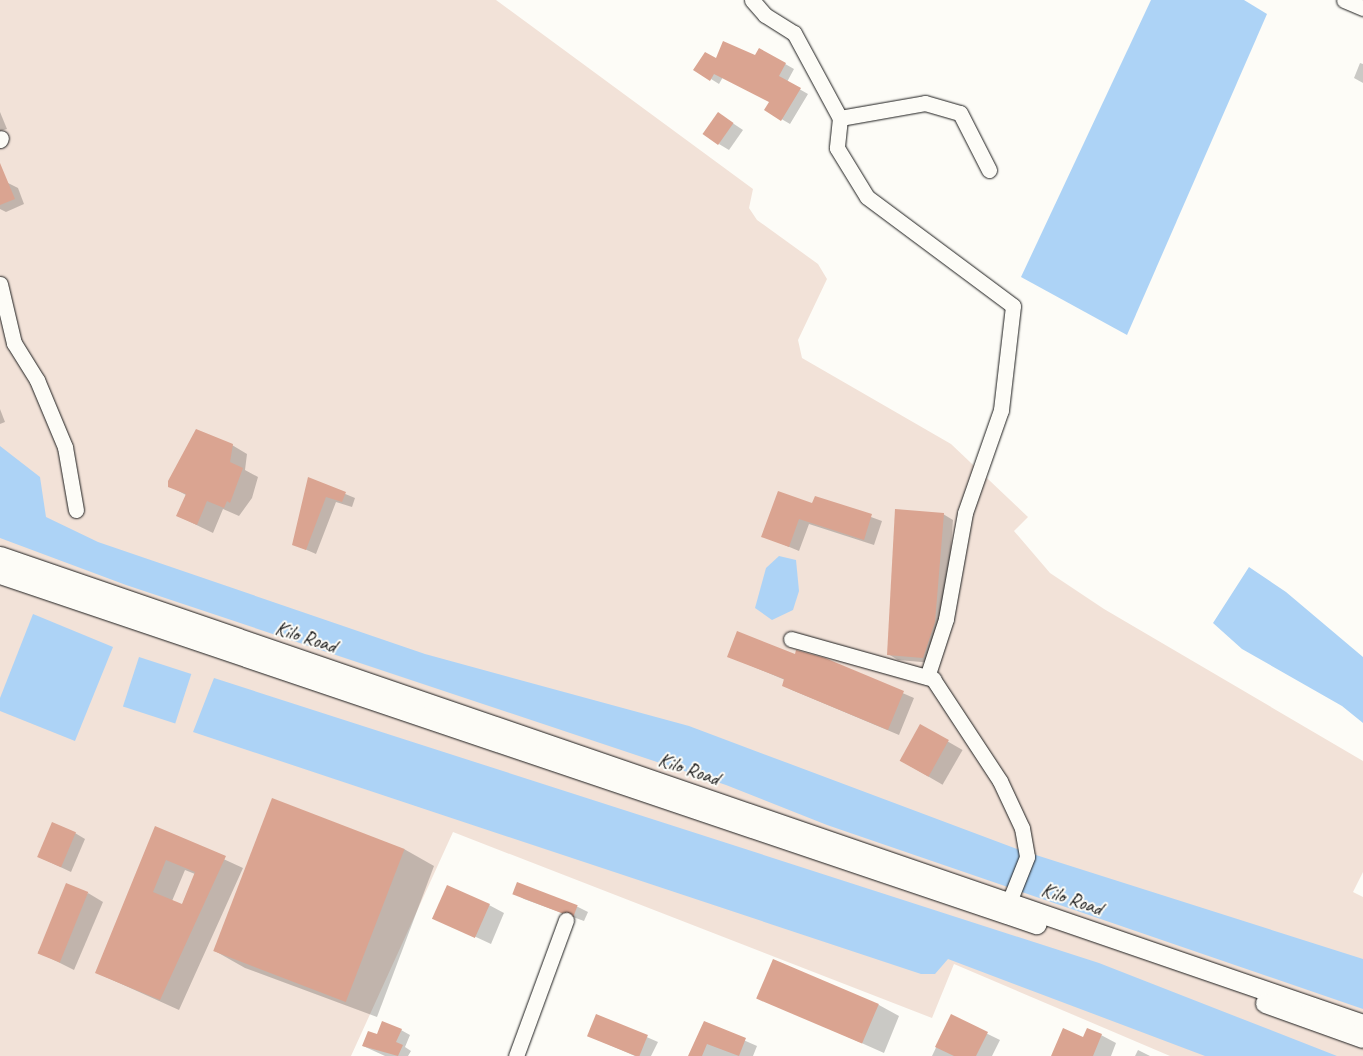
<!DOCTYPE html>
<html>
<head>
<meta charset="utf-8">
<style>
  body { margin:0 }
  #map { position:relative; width:1363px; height:1056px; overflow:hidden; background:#fdfcf7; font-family:Caveat,sans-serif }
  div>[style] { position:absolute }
  .built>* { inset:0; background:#f2e2d8 }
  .water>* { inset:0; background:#add3f6; transform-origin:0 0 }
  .shadow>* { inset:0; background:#0003; transform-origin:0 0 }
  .building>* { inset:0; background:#daa491; transform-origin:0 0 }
  .roads { filter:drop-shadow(0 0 1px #1c1c1c) drop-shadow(0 0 1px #1c1c1c) }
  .minor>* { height:15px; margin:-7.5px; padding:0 7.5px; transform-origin:7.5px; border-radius:7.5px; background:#fdfcf7 }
  .tertiary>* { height:19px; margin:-9.5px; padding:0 9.5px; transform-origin:9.5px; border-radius:9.5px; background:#fdfcf7 }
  span { translate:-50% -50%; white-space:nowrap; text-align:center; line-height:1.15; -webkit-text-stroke:4px #fdfcf7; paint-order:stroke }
  .street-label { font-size:20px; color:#1c1c1c }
</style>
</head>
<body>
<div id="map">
  <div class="built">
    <div style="clip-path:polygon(0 0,496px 0,753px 189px,749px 208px,757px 220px,818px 264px,827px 279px,798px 340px,802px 358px,951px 444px,1028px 517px,1014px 531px,1050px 573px,1104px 609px,1363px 761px,1363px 872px,1353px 892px,1363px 897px,1363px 1056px,1170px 1056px,954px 964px,932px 1018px,453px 832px,351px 1056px,0 1056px)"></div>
  </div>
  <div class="water">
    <div style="clip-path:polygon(1151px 0,1244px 0,1267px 14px,1127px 335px,1021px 277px)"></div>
    <div style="clip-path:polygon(0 446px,40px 477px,46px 517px,98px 542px,425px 654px,689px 726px,1017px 849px,1363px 959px,1363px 1009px,827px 825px,726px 785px,126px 585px,0 538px)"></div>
    <div style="clip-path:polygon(779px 556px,796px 560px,799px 591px,793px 610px,772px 620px,755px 608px,766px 568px)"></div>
    <div style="clip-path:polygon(1249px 567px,1286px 592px,1363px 657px,1363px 723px,1342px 706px,1242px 649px,1213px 623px)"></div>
    <div style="clip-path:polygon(33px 614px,113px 647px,75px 741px,0 711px,0 698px)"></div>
    <div style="left:139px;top:657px;width:55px;height:52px;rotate:18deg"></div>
    <div style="clip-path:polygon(214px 678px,1099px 963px,1337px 1056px,1205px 1056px,948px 959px,935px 974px,921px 974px,193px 732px)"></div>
  </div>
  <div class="shadow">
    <div style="clip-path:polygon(759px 49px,794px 69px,787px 82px,808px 94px,790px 124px,766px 110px,770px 102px,723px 77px,719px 84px,711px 79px,716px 60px,755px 57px)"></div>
    <div style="clip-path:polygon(1360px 63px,1363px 64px,1363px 83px,1354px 78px)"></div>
    <div style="clip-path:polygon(0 112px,7px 129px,0 131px)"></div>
    <div style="clip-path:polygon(728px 120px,743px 130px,729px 150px,719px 144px)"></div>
    <div style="clip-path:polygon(8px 183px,18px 188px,24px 204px,6px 212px,0 209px,0 186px)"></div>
    <div style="clip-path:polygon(0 409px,5px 422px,0 424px)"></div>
    <div style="clip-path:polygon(232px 445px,247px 454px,245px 470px,258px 477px,252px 498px,239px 516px,223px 509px,213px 533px,178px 516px,186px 495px,169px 486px)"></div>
    <div style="clip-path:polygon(309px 479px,355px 498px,352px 507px,336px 502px,316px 554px,293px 544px)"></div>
    <div style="clip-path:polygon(816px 497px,882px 521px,874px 545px,809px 524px,799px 551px,763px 536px,813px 505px)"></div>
    <div style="clip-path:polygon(943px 514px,953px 520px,945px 628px,933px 663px,898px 660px,888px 654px)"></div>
    <div style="clip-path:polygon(728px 656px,824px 659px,914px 698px,899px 735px,792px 690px,783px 685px,785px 680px)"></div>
    <div style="left:921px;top:726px;width:48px;height:40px;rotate:30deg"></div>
    <div style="clip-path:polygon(evenodd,156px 828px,243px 868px,179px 1010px,97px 973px,156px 828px,185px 870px,195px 874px,182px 905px,172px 901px,185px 870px)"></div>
    <div style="clip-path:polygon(75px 833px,85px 839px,71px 872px,39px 857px)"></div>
    <div style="clip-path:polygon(404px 849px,434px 866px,377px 1017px,245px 968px,215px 951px)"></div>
    <div style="clip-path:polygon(518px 884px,578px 907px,588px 912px,584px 921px,524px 899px,514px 893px)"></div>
    <div style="clip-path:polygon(88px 893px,103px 902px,74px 970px,38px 952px)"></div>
    <div style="clip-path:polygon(489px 905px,504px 913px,491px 944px,435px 918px)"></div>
    <div style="clip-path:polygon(758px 997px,879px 1005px,899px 1016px,884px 1053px)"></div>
    <div style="clip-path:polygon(597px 1015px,658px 1042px,651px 1056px,635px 1056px,589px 1036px)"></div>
    <div style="clip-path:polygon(951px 1016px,1000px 1040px,992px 1056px,932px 1056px)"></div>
    <div style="clip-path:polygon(705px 1023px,757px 1046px,753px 1056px,692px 1056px)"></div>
    <div style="clip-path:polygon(401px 1030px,410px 1035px,405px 1047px,411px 1051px,408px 1056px,385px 1056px,363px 1046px,377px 1036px)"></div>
    <div style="clip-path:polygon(1101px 1035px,1116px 1043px,1111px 1056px,1058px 1056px,1084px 1039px)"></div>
    <div style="clip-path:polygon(1138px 1050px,1150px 1056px,1135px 1056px)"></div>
  </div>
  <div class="building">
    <div style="clip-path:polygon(723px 41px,755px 55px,759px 48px,786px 63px,779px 76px,801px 88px,781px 121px,764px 110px,769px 102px,714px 74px,710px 81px,693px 70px,705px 52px,716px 58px)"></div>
    <div style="left:718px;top:112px;width:19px;height:27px;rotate:35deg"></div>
    <div style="clip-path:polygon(0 163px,15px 199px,0 205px)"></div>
    <div style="clip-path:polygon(196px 429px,233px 444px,230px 462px,243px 468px,230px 503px,227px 501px,224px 508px,207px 501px,197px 525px,176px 516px,186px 494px,168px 487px,168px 481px)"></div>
    <div style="clip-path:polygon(308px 477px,346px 492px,342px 502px,326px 497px,306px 550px,292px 545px)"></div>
    <div style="clip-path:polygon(778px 491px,812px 503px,815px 496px,872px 514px,864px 540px,799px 519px,789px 547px,761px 537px)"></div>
    <div style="clip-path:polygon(895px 509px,944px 513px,935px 622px,923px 658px,887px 655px)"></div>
    <div style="clip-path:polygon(737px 631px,795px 654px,796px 650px,825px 658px,904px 691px,888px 730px,782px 686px,784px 679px,727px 657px)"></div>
    <div style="left:920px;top:724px;width:33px;height:42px;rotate:29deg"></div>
    <div style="left:272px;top:798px;width:142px;height:164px;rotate:21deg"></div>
    <div style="left:52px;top:822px;width:26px;height:38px;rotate:23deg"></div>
    <div style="clip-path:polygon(evenodd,155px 826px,226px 856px,160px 1000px,95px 973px,155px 826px,166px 860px,195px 872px,182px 904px,153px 892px,166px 860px)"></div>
    <div style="left:517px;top:882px;width:65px;height:13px;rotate:21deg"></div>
    <div style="left:66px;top:883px;width:24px;height:76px;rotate:22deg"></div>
    <div style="left:447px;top:885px;width:47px;height:37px;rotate:24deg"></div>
    <div style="left:773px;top:959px;width:115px;height:43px;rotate:23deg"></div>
    <div style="left:596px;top:1014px;width:56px;height:24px;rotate:22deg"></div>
    <div style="clip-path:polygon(951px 1014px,988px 1032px,976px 1056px,954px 1056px,935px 1047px)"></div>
    <div style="clip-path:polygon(382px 1021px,402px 1029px,396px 1042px,403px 1045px,398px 1056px,362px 1046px,368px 1031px,377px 1034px)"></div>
    <div style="clip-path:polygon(704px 1021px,746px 1038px,739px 1056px,707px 1044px,702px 1056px,688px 1056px)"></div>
    <div style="clip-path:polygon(1063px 1028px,1083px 1037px,1087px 1028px,1102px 1034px,1093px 1056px,1051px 1056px)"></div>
  </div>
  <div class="roads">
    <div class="minor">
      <div style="left:752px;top:0;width:20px;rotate:49deg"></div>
      <div style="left:765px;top:15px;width:34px;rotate:32deg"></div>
      <div style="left:794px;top:33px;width:97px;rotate:61.6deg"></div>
      <div style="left:840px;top:118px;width:86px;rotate:-10deg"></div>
      <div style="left:925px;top:103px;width:36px;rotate:16deg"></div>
      <div style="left:960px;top:113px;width:64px;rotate:63deg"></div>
      <div style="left:1344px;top:0;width:21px;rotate:23deg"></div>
      <div style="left:840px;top:118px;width:30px;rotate:96deg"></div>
      <div style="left:837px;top:148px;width:57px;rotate:58.5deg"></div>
      <div style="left:867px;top:197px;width:182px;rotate:36.7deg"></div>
      <div style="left:1013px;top:306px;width:105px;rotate:96.6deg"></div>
      <div style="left:1001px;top:410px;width:109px;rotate:109.3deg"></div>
      <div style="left:965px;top:513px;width:108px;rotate:100.2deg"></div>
      <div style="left:946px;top:619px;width:61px;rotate:108.1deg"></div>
      <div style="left:0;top:140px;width:2px;rotate:-63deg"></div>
      <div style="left:0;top:284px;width:61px;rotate:76.7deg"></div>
      <div style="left:14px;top:343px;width:44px;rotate:58.1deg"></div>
      <div style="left:37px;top:380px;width:73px;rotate:67.3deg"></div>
      <div style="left:65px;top:447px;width:64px;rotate:80.1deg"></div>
      <div style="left:791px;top:639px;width:148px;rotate:15.7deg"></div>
      <div style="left:933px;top:679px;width:122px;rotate:56.7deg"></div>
      <div style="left:1000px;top:781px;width:52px;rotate:64.9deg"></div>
      <div style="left:1022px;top:828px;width:29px;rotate:80deg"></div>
      <div style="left:1027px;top:857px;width:59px;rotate:111.8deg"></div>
      <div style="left:516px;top:1056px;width:145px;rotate:-69.8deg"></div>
    </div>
    <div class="tertiary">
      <div style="left:0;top:556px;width:1441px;rotate:18.95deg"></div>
      <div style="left:0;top:574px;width:1094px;rotate:18.67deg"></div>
      <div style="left:1265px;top:1003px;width:104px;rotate:19.7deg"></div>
    </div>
  </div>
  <div class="street-label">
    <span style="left:306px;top:637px;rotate:18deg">Kilo Road</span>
    <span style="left:689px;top:769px;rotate:19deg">Kilo Road</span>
    <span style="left:1072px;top:899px;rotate:19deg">Kilo Road</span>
  </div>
</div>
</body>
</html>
